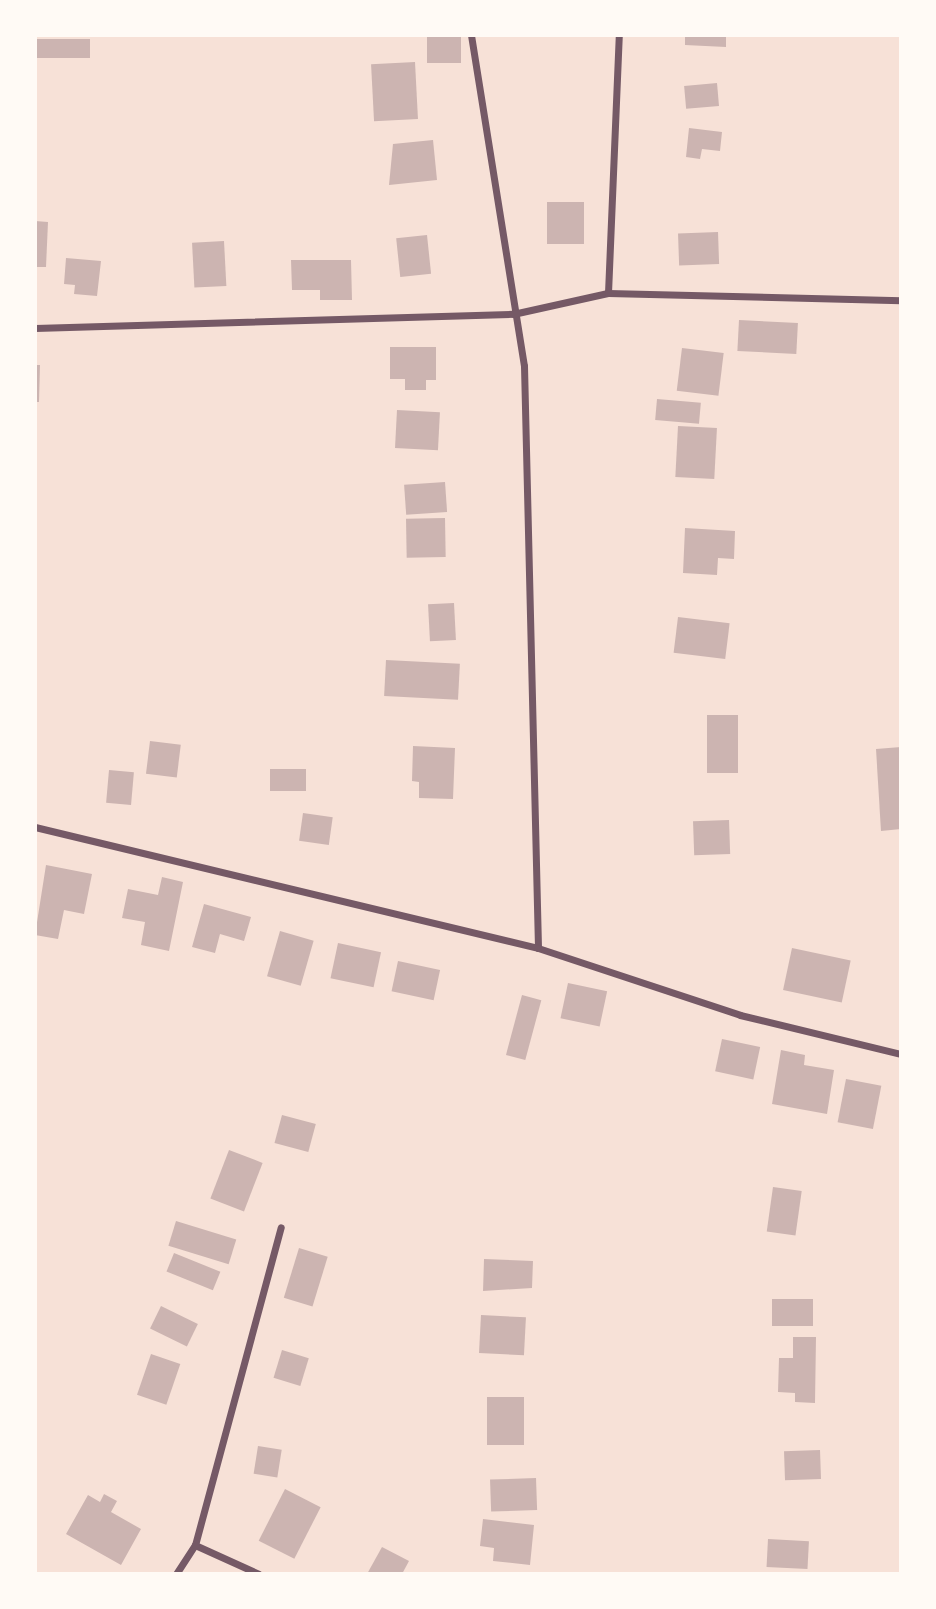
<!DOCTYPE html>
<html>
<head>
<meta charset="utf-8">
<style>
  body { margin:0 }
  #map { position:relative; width:936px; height:1609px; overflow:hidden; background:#f7e1d7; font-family:Overpass,sans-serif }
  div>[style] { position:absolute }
  .building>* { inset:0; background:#ccb4b1; transform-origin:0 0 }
  .minor>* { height:7px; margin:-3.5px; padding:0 3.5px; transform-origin:3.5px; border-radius:3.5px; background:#755966 }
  span { translate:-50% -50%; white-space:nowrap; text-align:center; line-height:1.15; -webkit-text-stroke:6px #fffaf5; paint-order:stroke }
  .frame { position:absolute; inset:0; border:37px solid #fffaf5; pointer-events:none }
</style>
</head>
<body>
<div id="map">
  <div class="building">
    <div style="left:427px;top:35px;width:34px;height:28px"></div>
    <div style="clip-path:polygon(685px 35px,726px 35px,726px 47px,685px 45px)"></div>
    <div style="left:35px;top:39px;width:55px;height:19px"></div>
    <div style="left:415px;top:62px;width:57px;height:44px;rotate:87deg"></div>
    <div style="left:717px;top:83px;width:23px;height:33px;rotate:85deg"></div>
    <div style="clip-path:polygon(689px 128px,722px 132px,720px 151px,702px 149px,700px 159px,686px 157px)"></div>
    <div style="clip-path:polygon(433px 140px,437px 180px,389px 185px,393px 144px)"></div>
    <div style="left:547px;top:202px;width:37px;height:42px"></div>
    <div style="clip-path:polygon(35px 221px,48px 222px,46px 267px,35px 267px)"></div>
    <div style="left:718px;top:232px;width:32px;height:40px;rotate:88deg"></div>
    <div style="left:427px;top:235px;width:39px;height:31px;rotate:84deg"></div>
    <div style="left:224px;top:241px;width:45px;height:32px;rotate:87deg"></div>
    <div style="clip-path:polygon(66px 258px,101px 261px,97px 296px,74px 294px,75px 285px,64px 284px)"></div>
    <div style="clip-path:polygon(291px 260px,351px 260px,352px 300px,320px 300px,320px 290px,292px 290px)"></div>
    <div style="left:739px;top:320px;width:59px;height:31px;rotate:3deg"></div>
    <div style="clip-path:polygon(390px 347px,436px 347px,436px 380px,426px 380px,426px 390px,405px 390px,405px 379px,390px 379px)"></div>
    <div style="left:682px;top:348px;width:42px;height:43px;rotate:7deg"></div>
    <div style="clip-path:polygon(35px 365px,40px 365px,39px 402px,35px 402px)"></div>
    <div style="left:657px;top:399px;width:44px;height:21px;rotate:5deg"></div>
    <div style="left:397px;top:410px;width:43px;height:38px;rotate:3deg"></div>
    <div style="left:678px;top:426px;width:39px;height:51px;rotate:3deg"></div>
    <div style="left:445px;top:482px;width:30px;height:41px;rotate:86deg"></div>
    <div style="left:445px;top:518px;width:39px;height:39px;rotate:89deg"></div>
    <div style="clip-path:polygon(685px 528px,735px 531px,734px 559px,718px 558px,717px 575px,683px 573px)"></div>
    <div style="left:454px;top:603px;width:37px;height:26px;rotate:87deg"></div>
    <div style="left:678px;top:617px;width:52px;height:36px;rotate:7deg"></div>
    <div style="left:386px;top:660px;width:74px;height:36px;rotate:3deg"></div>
    <div style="left:707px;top:715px;width:31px;height:58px"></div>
    <div style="left:150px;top:741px;width:31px;height:33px;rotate:7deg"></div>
    <div style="clip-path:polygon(413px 746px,455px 748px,453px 799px,419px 798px,419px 782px,412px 781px)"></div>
    <div style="clip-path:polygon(901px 747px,901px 829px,881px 831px,876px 749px)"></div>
    <div style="left:270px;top:769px;width:36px;height:22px"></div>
    <div style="left:109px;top:770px;width:25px;height:33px;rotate:5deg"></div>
    <div style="left:303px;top:813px;width:30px;height:28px;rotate:8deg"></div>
    <div style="left:729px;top:820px;width:34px;height:36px;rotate:88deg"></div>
    <div style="clip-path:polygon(46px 865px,92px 874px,84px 914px,64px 910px,58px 939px,35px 935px)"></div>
    <div style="clip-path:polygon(162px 877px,183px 882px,169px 951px,141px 945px,145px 922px,122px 918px,128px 889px,158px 895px)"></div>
    <div style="clip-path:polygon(204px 904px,251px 917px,244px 941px,220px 934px,215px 953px,192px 947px)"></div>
    <div style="left:280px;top:931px;width:35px;height:47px;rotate:16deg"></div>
    <div style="left:338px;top:943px;width:44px;height:36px;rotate:12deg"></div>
    <div style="left:792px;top:948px;width:60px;height:43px;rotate:12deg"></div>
    <div style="left:398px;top:961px;width:43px;height:31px;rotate:12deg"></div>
    <div style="left:568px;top:983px;width:40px;height:36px;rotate:12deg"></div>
    <div style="left:522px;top:995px;width:20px;height:62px;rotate:15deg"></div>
    <div style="left:722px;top:1039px;width:39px;height:33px;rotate:12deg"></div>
    <div style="clip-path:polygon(781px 1050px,805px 1055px,804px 1065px,834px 1070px,827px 1114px,772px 1104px)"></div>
    <div style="left:846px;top:1079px;width:36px;height:44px;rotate:11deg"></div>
    <div style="left:282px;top:1115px;width:35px;height:29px;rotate:15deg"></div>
    <div style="left:229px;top:1150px;width:36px;height:52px;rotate:21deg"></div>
    <div style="left:773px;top:1187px;width:29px;height:45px;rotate:8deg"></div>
    <div style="left:176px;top:1221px;width:63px;height:26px;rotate:17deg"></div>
    <div style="left:299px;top:1248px;width:30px;height:52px;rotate:17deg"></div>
    <div style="left:174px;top:1253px;width:50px;height:20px;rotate:22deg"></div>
    <div style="clip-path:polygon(484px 1259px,533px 1261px,532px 1288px,483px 1291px)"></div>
    <div style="left:772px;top:1299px;width:41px;height:27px"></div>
    <div style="left:161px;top:1306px;width:41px;height:25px;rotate:26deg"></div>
    <div style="left:481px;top:1315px;width:45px;height:38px;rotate:3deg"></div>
    <div style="clip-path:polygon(793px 1337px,816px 1337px,815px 1403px,795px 1402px,795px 1393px,778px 1392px,779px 1358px,793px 1358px)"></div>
    <div style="left:282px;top:1350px;width:28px;height:29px;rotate:17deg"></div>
    <div style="left:151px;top:1354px;width:31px;height:43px;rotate:19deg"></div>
    <div style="left:487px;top:1397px;width:37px;height:48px"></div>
    <div style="left:258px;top:1446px;width:24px;height:28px;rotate:9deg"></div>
    <div style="left:820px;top:1450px;width:29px;height:36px;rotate:88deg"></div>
    <div style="left:536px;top:1478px;width:32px;height:46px;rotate:88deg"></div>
    <div style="left:285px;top:1489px;width:40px;height:58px;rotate:27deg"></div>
    <div style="clip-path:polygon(104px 1494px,117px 1501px,111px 1512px,141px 1529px,121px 1565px,66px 1534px,88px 1495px,100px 1502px)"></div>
    <div style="clip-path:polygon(483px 1519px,534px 1525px,530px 1565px,493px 1561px,494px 1548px,480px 1546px)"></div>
    <div style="left:768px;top:1539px;width:41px;height:28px;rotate:3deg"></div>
    <div style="clip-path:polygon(382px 1547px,409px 1561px,402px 1574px,367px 1574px)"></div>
  </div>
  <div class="minor">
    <div style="left:471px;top:35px;width:335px;rotate:80.9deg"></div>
    <div style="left:524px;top:366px;width:582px;rotate:88.62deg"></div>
    <div style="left:608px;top:293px;width:258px;rotate:-87.6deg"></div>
    <div style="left:35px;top:328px;width:478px;rotate:-1.7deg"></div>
    <div style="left:513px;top:314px;width:97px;rotate:-12.5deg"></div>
    <div style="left:608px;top:293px;width:293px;rotate:1.4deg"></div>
    <div style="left:35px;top:827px;width:517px;rotate:13.53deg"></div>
    <div style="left:538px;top:948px;width:213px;rotate:18.3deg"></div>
    <div style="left:740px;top:1015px;width:166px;rotate:13.6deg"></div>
    <div style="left:195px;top:1545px;width:70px;rotate:24.4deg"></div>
    <div style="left:176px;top:1574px;width:35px;rotate:-57deg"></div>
    <div style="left:195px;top:1545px;width:329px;rotate:-74.9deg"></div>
  </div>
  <div class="frame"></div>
</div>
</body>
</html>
